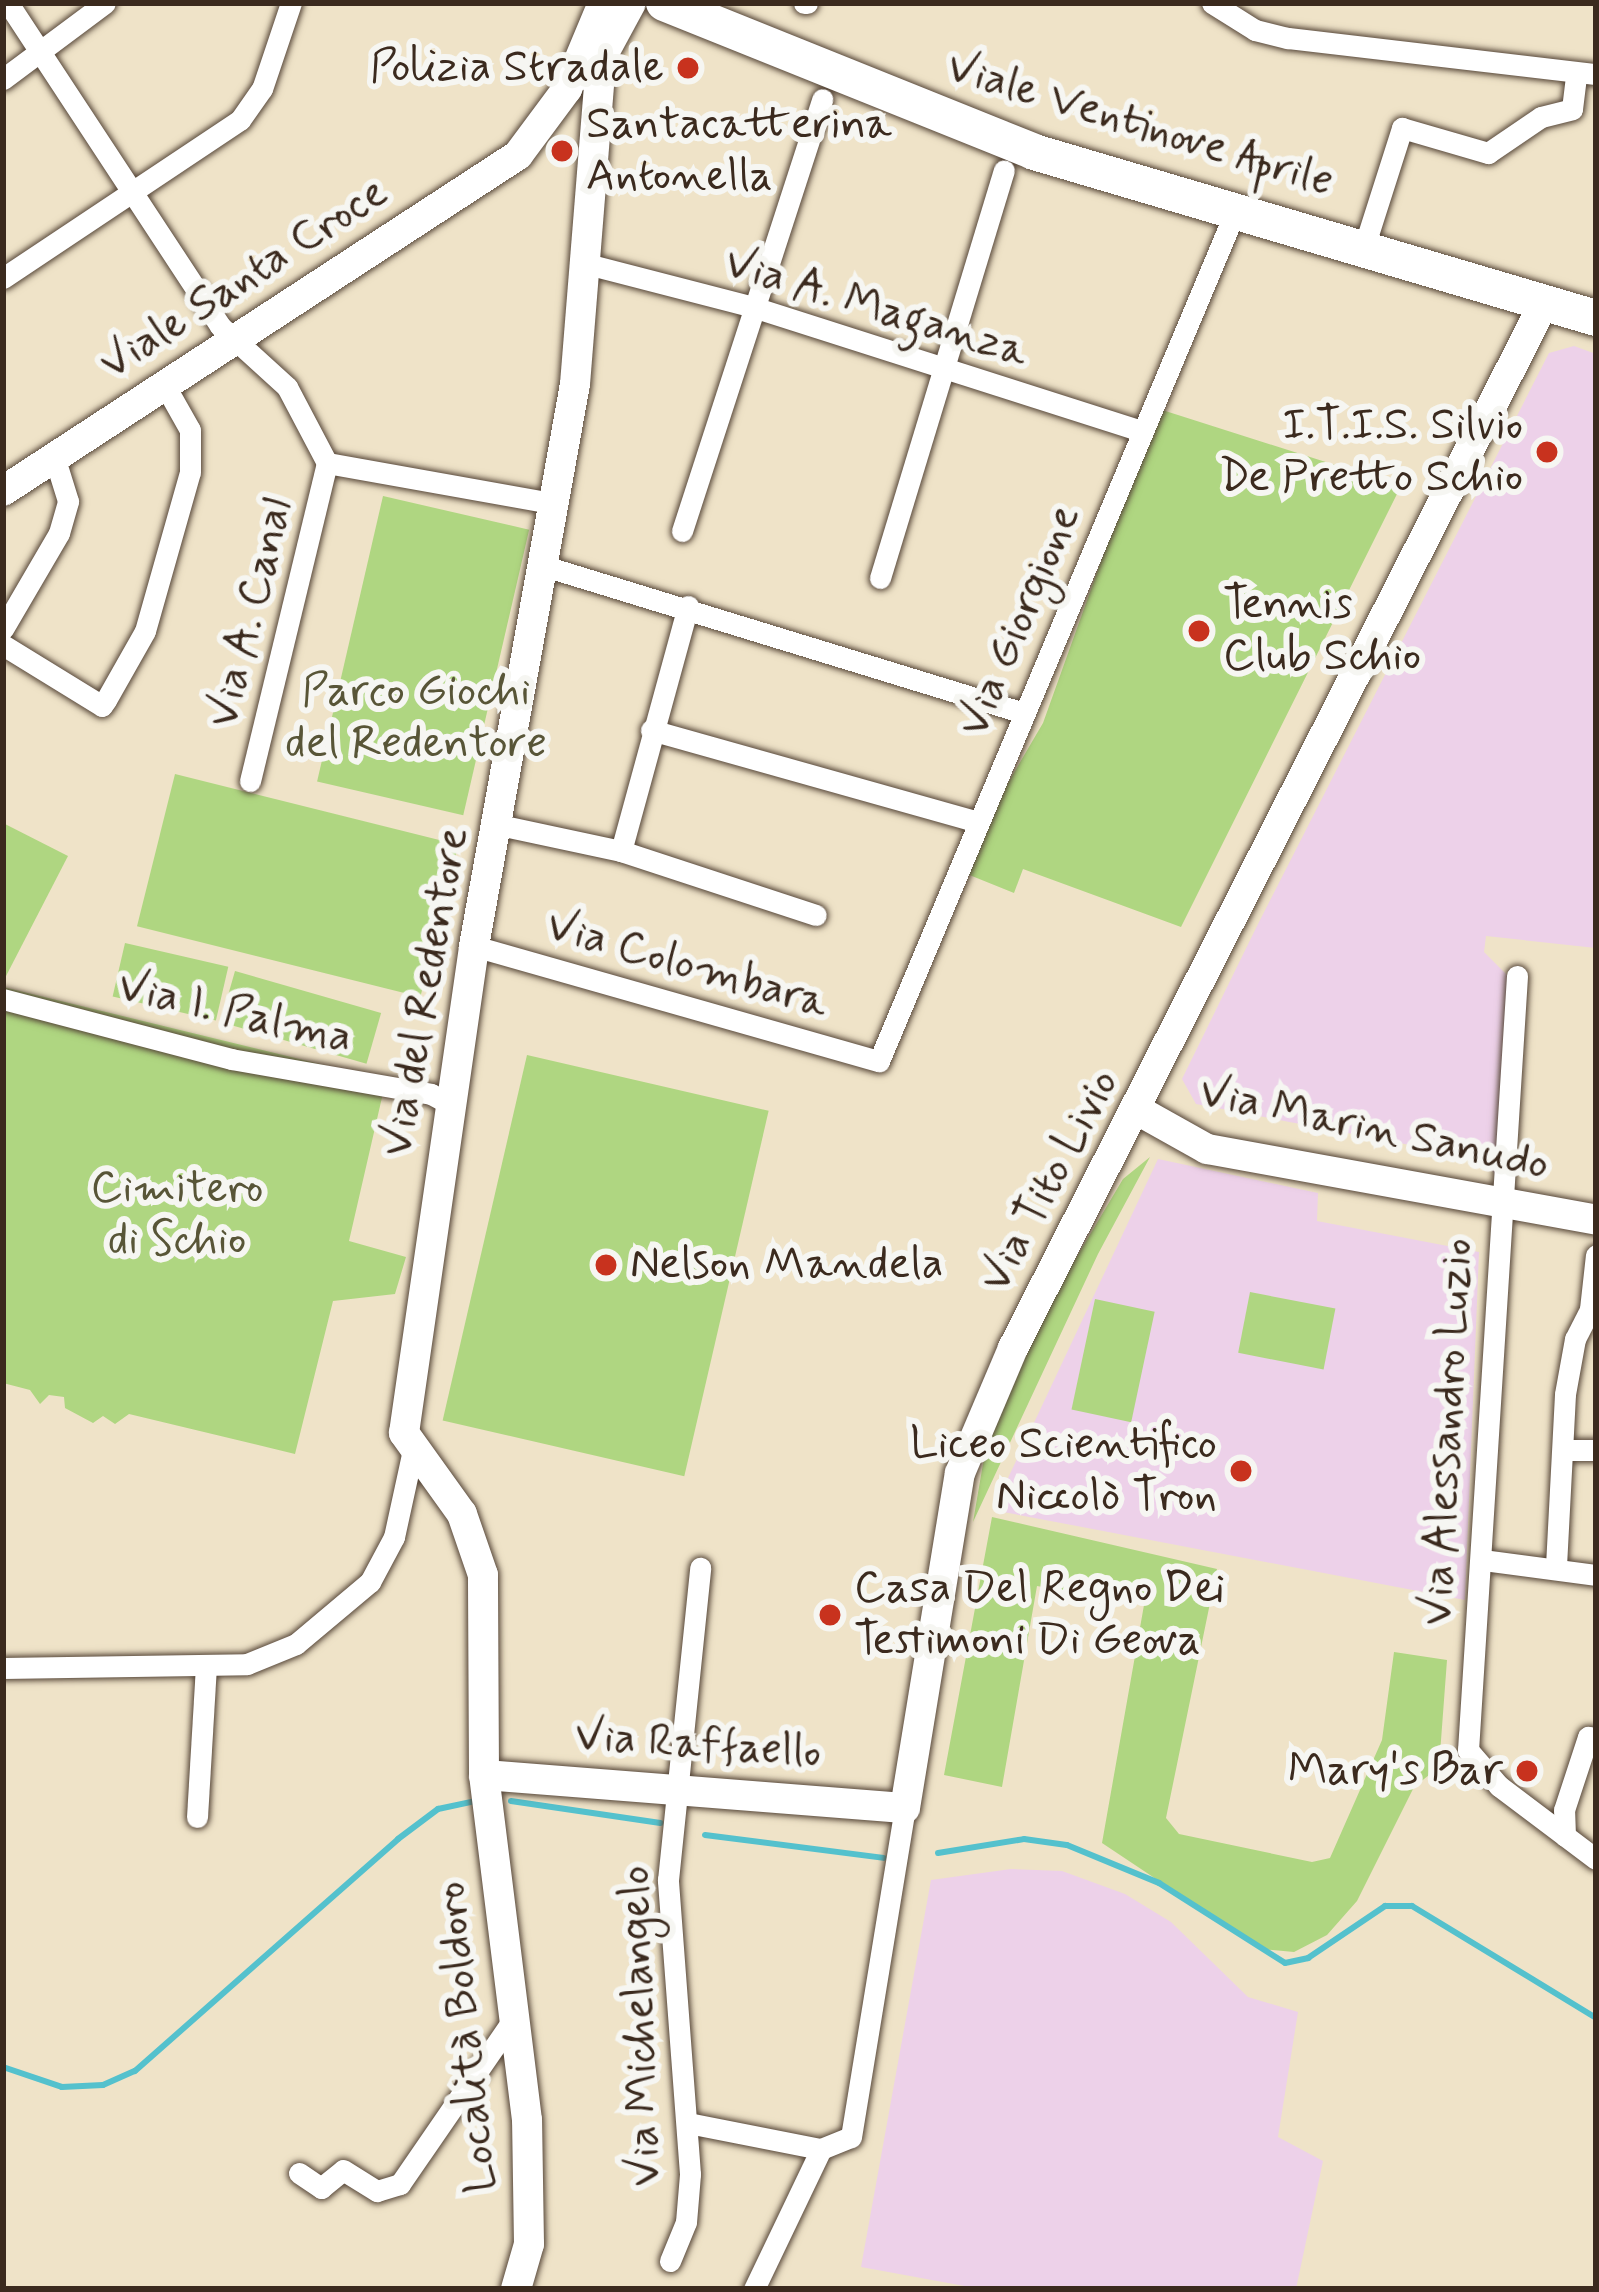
<!DOCTYPE html>
<html>
<head>
<meta charset="utf-8">
<style>
  body { margin:0 }
  #map { position:relative; width:1599px; height:2292px; overflow:hidden; background:#efe3c8; font-family:Mynerve,sans-serif }
  div>[style] { position:absolute }
  .built>* { inset:0; background:#edd1e9 }
  .green>* { inset:0; background:#afd681; transform-origin:0 0 }
  .stream>* { height:6px; margin:-3px; padding:0 3px; transform-origin:3px; border-radius:3px; background:#54c1cd }
  .roads { filter:drop-shadow(0 0 3px #564638) drop-shadow(0 0 3px #564638) }
  .street>* { height:21px; margin:-10.5px; padding:0 10.5px; transform-origin:10.5px; border-radius:10.5px; background:#fff }
  .secondary>* { height:30px; margin:-15px; padding:0 15px; transform-origin:15px; border-radius:15px; background:#fff }
  .primary>* { height:36px; margin:-18px; padding:0 18px; transform-origin:18px; border-radius:18px; background:#fff }
  .dots>* { width:33px; height:33px; translate:-50% -50%; box-sizing:border-box; border:6px solid #f6f6f2; border-radius:50% }
  span { translate:-50% -50%; white-space:nowrap; text-align:center; line-height:1.15; -webkit-text-stroke:12px #f6f6f2; paint-order:stroke }
  .poi-label { font-size:45px; color:#3b2a1e }
  .right { translate:-100% -50%; text-align:right }
  .left { translate:0 -50%; text-align:left }
  .street-label { font-size:45px; color:#3b2a1e }
  .park-label { font-size:45px; color:#585537 }
  .frame { position:absolute; inset:0; border:6px solid #3b2a1e; pointer-events:none }
</style>
</head>
<body>
<div id="map">
  <div class="built">
    <div style="clip-path:polygon(1574px 346px,1596px 354px,1596px 948px,1486px 936px,1484px 952px,1510px 978px,1497px 1177px,1483px 1159px,1196px 1104px,1182px 1079px,1258px 924px,1549px 353px)"></div>
    <div style="clip-path:polygon(1158px 1159px,1318px 1193px,1317px 1221px,1479px 1252px,1465px 1600px,993px 1510px)"></div>
    <div style="clip-path:polygon(1011px 1869px,1062px 1871px,1125px 1894px,1171px 1922px,1248px 1997px,1298px 2012px,1278px 2137px,1323px 2161px,1296px 2289px,981px 2289px,861px 2267px,931px 1880px)"></div>
  </div>
  <div class="green">
    <div style="clip-path:polygon(1156px 408px,1401px 486px,1181px 927px,1023px 869px,1014px 893px,957px 870px,1043px 723px)"></div>
    <div style="left:383px;top:496px;width:150px;height:293px;rotate:13deg"></div>
    <div style="left:175px;top:774px;width:292px;height:157px;rotate:14deg"></div>
    <div style="clip-path:polygon(3px 823px,68px 856px,5px 978px,3px 977px)"></div>
    <div style="left:125px;top:943px;width:106px;height:55px;rotate:13deg"></div>
    <div style="left:235px;top:971px;width:152px;height:53px;rotate:16deg"></div>
    <div style="clip-path:polygon(3px 987px,386px 1080px,349px 1241px,406px 1257px,395px 1294px,333px 1301px,295px 1454px,129px 1414px,115px 1424px,103px 1416px,93px 1423px,65px 1408px,64px 1397px,49px 1395px,40px 1404px,30px 1390px,3px 1383px)"></div>
    <div style="left:527px;top:1055px;width:248px;height:375px;rotate:13deg"></div>
    <div style="clip-path:polygon(1150px 1157px,1098px 1254px,973px 1522px,989px 1429px,1054px 1295px,1123px 1179px)"></div>
    <div style="left:1250px;top:1292px;width:87px;height:62px;rotate:11deg"></div>
    <div style="left:1095px;top:1299px;width:61px;height:113px;rotate:12deg"></div>
    <div style="clip-path:polygon(992px 1517px,1217px 1569px,1166px 1818px,1179px 1834px,1312px 1862px,1330px 1858px,1382px 1740px,1394px 1652px,1447px 1660px,1439px 1767px,1414px 1787px,1357px 1901px,1327px 1935px,1294px 1952px,1261px 1949px,1102px 1843px,1144px 1605px,1037px 1586px,1002px 1787px,944px 1775px)"></div>
  </div>
  <div class="stream">
    <div style="left:511px;top:1801px;width:151px;rotate:8.4deg"></div>
    <div style="left:705px;top:1835px;width:180px;rotate:7.3deg"></div>
    <div style="left:938px;top:1853px;width:87px;rotate:-9.2deg"></div>
    <div style="left:1024px;top:1839px;width:43px;rotate:7.9deg"></div>
    <div style="left:1067px;top:1845px;width:100px;rotate:22.4deg"></div>
    <div style="left:1159px;top:1883px;width:149px;rotate:32.4deg"></div>
    <div style="left:1285px;top:1963px;width:24px;rotate:-12deg"></div>
    <div style="left:1308px;top:1958px;width:93px;rotate:-34deg"></div>
    <div style="left:1385px;top:1906px;width:27px"></div>
    <div style="left:1412px;top:1906px;width:215px;rotate:31.3deg"></div>
    <div style="left:3px;top:2067px;width:62px;rotate:18.7deg"></div>
    <div style="left:62px;top:2087px;width:41px;rotate:-2.8deg"></div>
    <div style="left:103px;top:2085px;width:35px;rotate:-24deg"></div>
    <div style="left:135px;top:2071px;width:351px;rotate:-41.4deg"></div>
    <div style="left:398px;top:1839px;width:50px;rotate:-36.9deg"></div>
    <div style="left:438px;top:1809px;width:39px;rotate:-12deg"></div>
  </div>
  <div class="roads">
    <div class="street">
      <div style="left:8px;top:3px;width:386px;rotate:56.7deg"></div>
      <div style="left:220px;top:326px;width:91px;rotate:42.3deg"></div>
      <div style="left:287px;top:387px;width:86px;rotate:62.2deg"></div>
      <div style="left:804px;top:3px;width:3px"></div>
      <div style="left:1212px;top:3px;width:51px;rotate:32.1deg"></div>
      <div style="left:1255px;top:30px;width:34px;rotate:14deg"></div>
      <div style="left:1288px;top:38px;width:310px;rotate:6.7deg"></div>
      <div style="left:3px;top:79px;width:127px;rotate:-36.7deg"></div>
      <div style="left:1365px;top:244px;width:122px;rotate:-72.3deg"></div>
      <div style="left:1402px;top:128px;width:90px;rotate:16.2deg"></div>
      <div style="left:1488px;top:153px;width:64px;rotate:-34.2deg"></div>
      <div style="left:1541px;top:117px;width:32px;rotate:-14deg"></div>
      <div style="left:1572px;top:109px;width:33px;rotate:-83deg"></div>
      <div style="left:587px;top:264px;width:171px;rotate:14.5deg"></div>
      <div style="left:753px;top:307px;width:407px;rotate:17.7deg"></div>
      <div style="left:3px;top:278px;width:285px;rotate:-33.7deg"></div>
      <div style="left:240px;top:120px;width:38px;rotate:-55deg"></div>
      <div style="left:262px;top:89px;width:91px;rotate:-71.4deg"></div>
      <div style="left:327px;top:463px;width:228px;rotate:10.1deg"></div>
      <div style="left:682px;top:531px;width:454px;rotate:-72deg"></div>
      <div style="left:541px;top:565px;width:505px;rotate:17.04deg"></div>
      <div style="left:880px;top:578px;width:426px;rotate:-73.1deg"></div>
      <div style="left:3px;top:629px;width:111px;rotate:-59.7deg"></div>
      <div style="left:59px;top:533px;width:33px;rotate:-74deg"></div>
      <div style="left:68px;top:501px;width:47px;rotate:-107.3deg"></div>
      <div style="left:3px;top:645px;width:116px;rotate:31.6deg"></div>
      <div style="left:102px;top:706px;width:7px;rotate:-56deg"></div>
      <div style="left:106px;top:700px;width:79px;rotate:-60.5deg"></div>
      <div style="left:145px;top:631px;width:165px;rotate:-74.2deg"></div>
      <div style="left:190px;top:472px;width:42px;rotate:-90deg"></div>
      <div style="left:190px;top:430px;width:55px;rotate:-119.4deg"></div>
      <div style="left:651px;top:730px;width:340px;rotate:15.7deg"></div>
      <div style="left:250px;top:781px;width:327px;rotate:-76.4deg"></div>
      <div style="left:499px;top:825px;width:125px;rotate:12deg"></div>
      <div style="left:621px;top:851px;width:205px;rotate:18.2deg"></div>
      <div style="left:621px;top:851px;width:254px;rotate:-74.7deg"></div>
      <div style="left:474px;top:946px;width:421px;rotate:15.9deg"></div>
      <div style="left:879px;top:1061px;width:921px;rotate:-67.25deg"></div>
      <div style="left:1517px;top:976px;width:776px;rotate:93.62deg"></div>
      <div style="left:1468px;top:1750px;width:48px;rotate:49.3deg"></div>
      <div style="left:1499px;top:1786px;width:121px;rotate:37deg"></div>
      <div style="left:3px;top:999px;width:236px;rotate:14.7deg"></div>
      <div style="left:231px;top:1059px;width:203px;rotate:9.9deg"></div>
      <div style="left:431px;top:1094px;width:21px;rotate:28deg"></div>
      <div style="left:1565px;top:1450px;width:31px"></div>
      <div style="left:1483px;top:1560px;width:114px;rotate:7.6deg"></div>
      <div style="left:1556px;top:1566px;width:172px;rotate:-87deg"></div>
      <div style="left:1565px;top:1394px;width:56px;rotate:-79.7deg"></div>
      <div style="left:1575px;top:1339px;width:34px;rotate:-63deg"></div>
      <div style="left:1590px;top:1309px;width:54px;rotate:-83.7deg"></div>
      <div style="left:3px;top:1668px;width:244px;rotate:-0.9deg"></div>
      <div style="left:247px;top:1664px;width:53px;rotate:-22.2deg"></div>
      <div style="left:296px;top:1644px;width:97px;rotate:-40deg"></div>
      <div style="left:370px;top:1582px;width:51px;rotate:-61.9deg"></div>
      <div style="left:394px;top:1537px;width:89px;rotate:-77.7deg"></div>
      <div style="left:197px;top:1817px;width:151px;rotate:-86.6deg"></div>
      <div style="left:1565px;top:1836px;width:26px;rotate:-92deg"></div>
      <div style="left:1564px;top:1810px;width:77px;rotate:-71.8deg"></div>
      <div style="left:1588px;top:1737px;width:8px;rotate:7deg"></div>
      <div style="left:688px;top:2123px;width:136px;rotate:11.1deg"></div>
      <div style="left:821px;top:2149px;width:32px;rotate:-22deg"></div>
      <div style="left:851px;top:2137px;width:333px;rotate:-80.7deg"></div>
      <div style="left:299px;top:2173px;width:27px;rotate:34deg"></div>
      <div style="left:321px;top:2188px;width:28px;rotate:-39deg"></div>
      <div style="left:343px;top:2170px;width:40px;rotate:32deg"></div>
      <div style="left:377px;top:2191px;width:24px;rotate:-17deg"></div>
      <div style="left:400px;top:2184px;width:201px;rotate:-55.5deg"></div>
      <div style="left:670px;top:2261px;width:42px;rotate:-67.7deg"></div>
      <div style="left:686px;top:2222px;width:48px;rotate:-85.2deg"></div>
      <div style="left:690px;top:2174px;width:295px;rotate:-94.3deg"></div>
      <div style="left:668px;top:1880px;width:314px;rotate:-84.1deg"></div>
      <div style="left:754px;top:2289px;width:155px;rotate:-64.4deg"></div>
    </div>
    <div class="secondary">
      <div style="left:591px;top:77px;width:84px;rotate:-61.6deg"></div>
      <div style="left:3px;top:491px;width:615px;rotate:-33.12deg"></div>
      <div style="left:518px;top:155px;width:82px;rotate:-53.4deg"></div>
      <div style="left:567px;top:89px;width:93px;rotate:-67.3deg"></div>
      <div style="left:1139px;top:1111px;width:78px;rotate:29.2deg"></div>
      <div style="left:1207px;top:1149px;width:395px;rotate:10.3deg"></div>
      <div style="left:484px;top:1775px;width:422px;rotate:4.5deg"></div>
      <div style="left:905px;top:1808px;width:339px;rotate:-80.7deg"></div>
      <div style="left:960px;top:1473px;width:136px;rotate:-67deg"></div>
      <div style="left:1013px;top:1348px;width:1172px;rotate:-63.06deg"></div>
      <div style="left:516px;top:2289px;width:47px;rotate:-73.9deg"></div>
      <div style="left:529px;top:2244px;width:124px;rotate:-90.9deg"></div>
      <div style="left:527px;top:2120px;width:348px;rotate:-97.1deg"></div>
      <div style="left:484px;top:1775px;width:200px;rotate:-90.3deg"></div>
      <div style="left:483px;top:1575px;width:65px;rotate:-109deg"></div>
      <div style="left:462px;top:1514px;width:100px;rotate:-125.6deg"></div>
      <div style="left:404px;top:1433px;width:492px;rotate:-81.8deg"></div>
      <div style="left:474px;top:946px;width:571px;rotate:-79.81deg"></div>
      <div style="left:575px;top:384px;width:322px;rotate:-85.4deg"></div>
    </div>
    <div class="primary">
      <div style="left:664px;top:3px;width:399px;rotate:21.9deg"></div>
      <div style="left:1034px;top:152px;width:586px;rotate:16.46deg"></div>
    </div>
  </div>
  <div class="dots">
    <div style="left:688px;top:68px;background:#c8321e"></div>
    <div style="left:562px;top:151px;background:#c8321e"></div>
    <div style="left:1547px;top:452px;background:#c8321e"></div>
    <div style="left:1199px;top:631px;background:#c8321e"></div>
    <div style="left:606px;top:1265px;background:#c8321e"></div>
    <div style="left:1241px;top:1471px;background:#c8321e"></div>
    <div style="left:830px;top:1615px;background:#c8321e"></div>
    <div style="left:1527px;top:1771px;background:#c8321e"></div>
  </div>
  <div class="poi-label">
    <span class="right" style="left:664px;top:68px">Polizia Stradale</span>
    <span class="left" style="left:586px;top:151px">Santacatterina<br>Antonella</span>
    <span class="right" style="left:1523px;top:452px">I.T.I.S. Silvio<br>De Pretto Schio</span>
    <span class="left" style="left:1223px;top:631px">Tennis<br>Club Schio</span>
    <span class="left" style="left:630px;top:1265px">Nelson Mandela</span>
    <span class="right" style="left:1217px;top:1471px">Liceo Scientifico<br>Niccolò Tron</span>
    <span class="left" style="left:854px;top:1615px">Casa Del Regno Dei<br>Testimoni Di Geova</span>
    <span class="right" style="left:1503px;top:1771px">Mary's Bar</span>
  </div>
  <div class="street-label">
    <span style="left:1140px;top:125px;rotate:17deg">Viale Ventinove Aprile</span>
    <span style="left:244px;top:279px;rotate:-33deg">Viale Santa Croce</span>
    <span style="left:876px;top:308px;rotate:17deg">Via A. Maganza</span>
    <span style="left:251px;top:613px;rotate:-76deg">Via A. Canal</span>
    <span style="left:1020px;top:621px;rotate:-67deg">Via Giorgione</span>
    <span style="left:687px;top:965px;rotate:16deg">Via Colombara</span>
    <span style="left:426px;top:992px;rotate:-80deg">Via del Redentore</span>
    <span style="left:235px;top:1013px;rotate:13deg">Via I. Palma</span>
    <span style="left:1374px;top:1129px;rotate:12deg">Via Marin Sanudo</span>
    <span style="left:1050px;top:1181px;rotate:-62deg">Via Tito Livio</span>
    <span style="left:1448px;top:1432px;rotate:-87deg">Via Alessandro Luzio</span>
    <span style="left:698px;top:1745px;rotate:4deg">Via Raffaello</span>
    <span style="left:641px;top:2026px;rotate:-92deg">Via Michelangelo</span>
    <span style="left:467px;top:2037px;rotate:-96deg">Località Boldoro</span>
  </div>
  <div class="park-label">
    <span style="left:416px;top:718px">Parco Giochi<br>del Redentore</span>
    <span style="left:177px;top:1215px">Cimitero<br>di Schio</span>
  </div>
  <div class="frame"></div>
</div>
</body>
</html>
